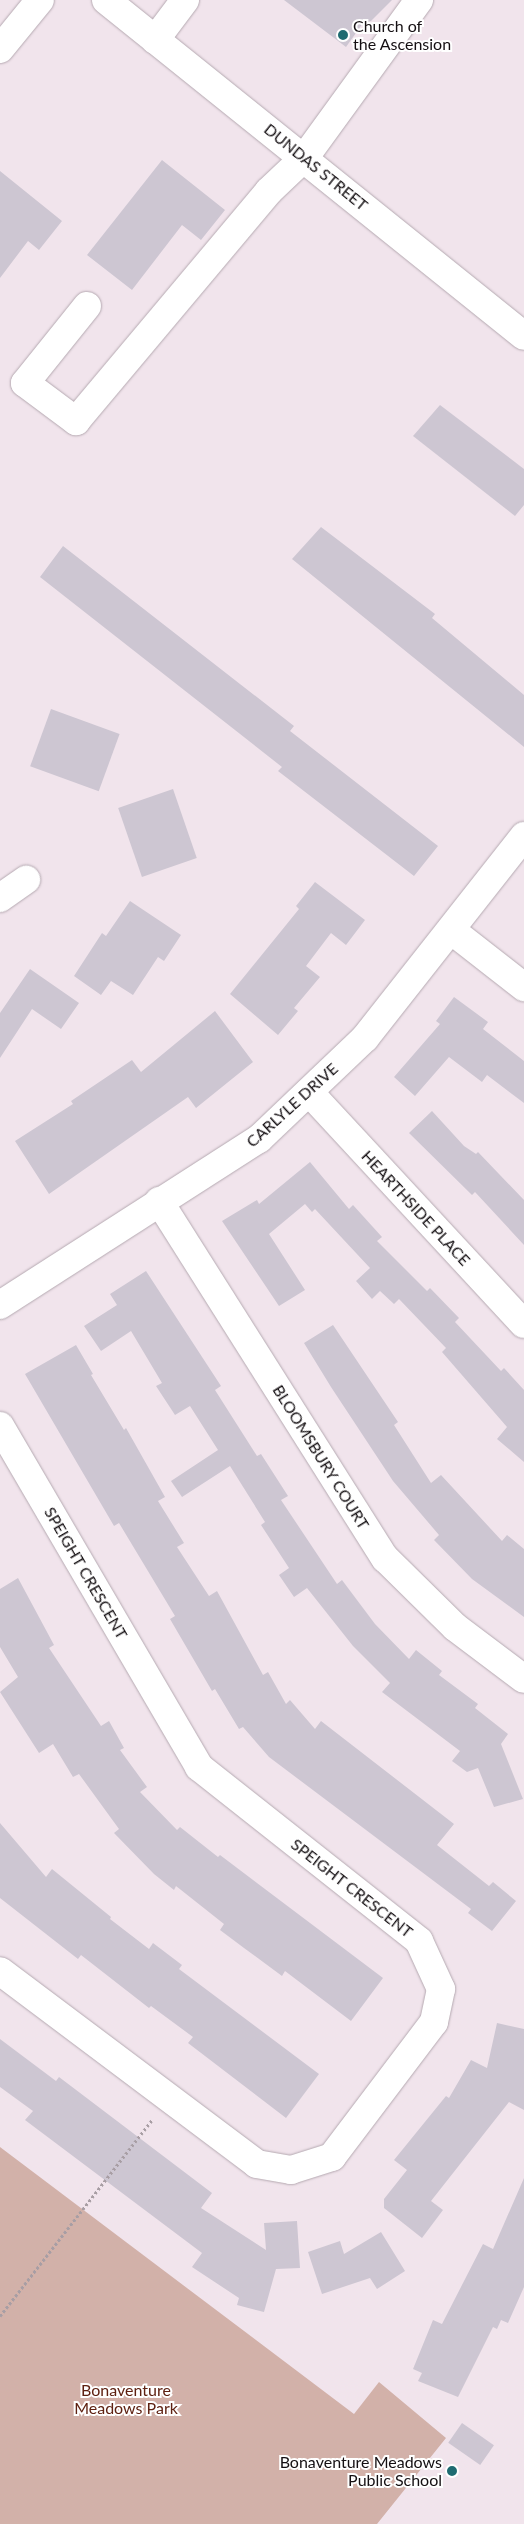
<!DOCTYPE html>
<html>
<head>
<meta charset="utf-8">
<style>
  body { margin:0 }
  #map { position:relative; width:524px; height:2524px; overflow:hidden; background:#f1e4ec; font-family:Lato,sans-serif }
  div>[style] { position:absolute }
  .green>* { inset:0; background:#d2b1a9 }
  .building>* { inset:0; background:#cdc6d2; transform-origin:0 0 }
  .path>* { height:3px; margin-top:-1.5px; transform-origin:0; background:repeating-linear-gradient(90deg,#a89ea4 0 2.5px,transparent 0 5px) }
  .roads { filter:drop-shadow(0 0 1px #b5a9b1) drop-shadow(0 0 1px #b5a9b1) }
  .minor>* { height:28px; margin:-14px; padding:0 14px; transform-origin:14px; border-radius:14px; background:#fff }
  .major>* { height:28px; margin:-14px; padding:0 14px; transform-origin:14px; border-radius:14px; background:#fff }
  .dots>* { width:14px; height:14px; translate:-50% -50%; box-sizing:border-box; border:2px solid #fff; border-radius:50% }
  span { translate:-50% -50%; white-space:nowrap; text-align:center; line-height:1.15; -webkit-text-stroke:4px #fff; paint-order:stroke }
  .poi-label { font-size:16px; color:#140f12 }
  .left { translate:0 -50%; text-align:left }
  .right { translate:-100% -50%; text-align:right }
  .street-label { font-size:16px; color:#140f12 }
  .park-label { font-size:16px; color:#5e2111 }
</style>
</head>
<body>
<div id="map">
  <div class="green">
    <div style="clip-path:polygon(0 2147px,354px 2414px,379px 2382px,446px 2438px,377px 2524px,0 2524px)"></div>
  </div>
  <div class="building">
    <div style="clip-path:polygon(284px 0,392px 0,371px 21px,363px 23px,346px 47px)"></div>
    <div style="clip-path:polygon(162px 160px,225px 210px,201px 240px,182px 225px,132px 290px,87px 255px)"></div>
    <div style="clip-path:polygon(0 171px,62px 221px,39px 250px,28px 241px,0 278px)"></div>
    <div style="clip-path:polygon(440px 405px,524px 469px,524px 505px,515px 516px,413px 436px)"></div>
    <div style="clip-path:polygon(321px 527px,435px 614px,432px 618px,524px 695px,524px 747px,292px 559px)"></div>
    <div style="clip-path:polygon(63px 546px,294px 726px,290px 731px,438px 846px,414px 876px,278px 771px,282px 767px,40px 577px)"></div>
    <div style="left:51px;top:709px;width:73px;height:61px;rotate:20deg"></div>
    <div style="left:173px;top:789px;width:73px;height:58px;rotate:71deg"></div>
    <div style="clip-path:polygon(315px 882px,365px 920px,346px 945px,331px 933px,306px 966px,320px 977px,294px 1008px,298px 1011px,278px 1035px,230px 994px,299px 909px,296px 906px)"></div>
    <div style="clip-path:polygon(130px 901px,181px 935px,164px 961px,158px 957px,133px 995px,111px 981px,101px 995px,74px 976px,102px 933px,106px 936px)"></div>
    <div style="clip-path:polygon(30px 969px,79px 1003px,61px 1029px,32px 1009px,0 1058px,0 1013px)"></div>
    <div style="clip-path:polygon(454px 997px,488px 1022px,483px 1029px,524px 1061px,524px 1103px,487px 1075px,482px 1082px,449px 1057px,415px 1096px,394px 1077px,440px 1024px,436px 1021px)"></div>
    <div style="clip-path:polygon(215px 1011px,253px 1062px,196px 1108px,188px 1097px,49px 1194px,15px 1141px,73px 1104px,71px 1101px,132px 1060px,141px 1072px)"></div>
    <div style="clip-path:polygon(432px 1111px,464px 1146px,476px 1154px,478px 1152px,524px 1200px,524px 1245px,475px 1192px,472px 1195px,409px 1133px)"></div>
    <div style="clip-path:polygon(310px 1162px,349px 1209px,353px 1205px,382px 1237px,377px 1241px,427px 1291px,430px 1288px,459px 1318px,455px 1322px,501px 1371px,504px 1368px,524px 1390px,524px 1462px,497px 1439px,507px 1427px,442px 1352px,446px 1348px,399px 1299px,394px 1304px,380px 1291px,372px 1299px,356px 1281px,370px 1268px,315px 1209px,312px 1212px,305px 1204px,269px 1234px,305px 1290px,279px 1306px,222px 1221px,257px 1200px,259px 1204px)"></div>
    <div style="clip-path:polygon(146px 1271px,221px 1386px,215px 1390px,257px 1456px,261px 1454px,288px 1496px,281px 1500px,337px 1584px,342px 1580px,375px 1624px,409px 1659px,416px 1650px,442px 1671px,439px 1675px,478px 1704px,475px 1708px,508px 1734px,501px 1744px,523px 1799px,494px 1807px,478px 1768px,467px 1772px,452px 1761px,460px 1751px,382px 1692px,390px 1683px,353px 1646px,307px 1588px,294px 1597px,279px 1575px,289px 1568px,261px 1525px,265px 1522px,230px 1466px,182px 1497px,171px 1481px,218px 1450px,190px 1406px,175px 1415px,156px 1386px,162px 1383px,131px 1331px,101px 1351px,84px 1326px,117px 1305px,110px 1294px)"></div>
    <div style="clip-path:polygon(333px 1325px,398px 1422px,394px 1425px,431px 1483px,441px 1475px,502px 1541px,507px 1535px,524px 1549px,524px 1617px,472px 1579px,434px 1540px,439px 1535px,393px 1481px,331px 1387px,304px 1343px)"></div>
    <div style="clip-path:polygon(76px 1345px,93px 1374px,91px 1375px,124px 1430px,126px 1428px,165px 1497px,158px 1501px,184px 1543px,177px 1547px,209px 1596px,217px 1591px,263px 1675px,268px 1672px,286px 1704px,290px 1700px,315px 1729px,321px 1721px,454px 1824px,437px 1845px,489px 1886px,493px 1882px,516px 1901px,492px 1931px,468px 1913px,471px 1909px,269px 1757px,243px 1727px,239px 1729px,215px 1689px,212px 1691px,170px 1619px,175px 1616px,119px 1523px,114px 1526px,25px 1374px)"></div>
    <div style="clip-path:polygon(18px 1578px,54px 1645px,49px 1648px,101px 1726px,109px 1721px,124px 1748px,120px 1750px,147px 1787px,140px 1792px,177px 1830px,180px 1827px,218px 1857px,220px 1855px,383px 1978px,351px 2021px,285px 1971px,282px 1976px,244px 1948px,220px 1930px,224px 1924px,176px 1886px,174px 1890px,154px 1874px,114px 1833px,119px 1829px,79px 1774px,73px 1777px,53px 1744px,39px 1753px,0 1692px,18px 1677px,0 1647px,0 1589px)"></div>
    <div style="clip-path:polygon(0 1823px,46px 1877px,52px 1869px,111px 1917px,110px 1919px,149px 1949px,153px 1943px,182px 1965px,179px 1969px,319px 2074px,286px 2118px,188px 2043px,193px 2037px,151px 2006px,149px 2008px,81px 1955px,78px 1959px,0 1898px)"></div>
    <div style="clip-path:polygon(497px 2023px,524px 2029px,524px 2110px,509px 2102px,431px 2201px,443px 2210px,422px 2238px,384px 2208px,384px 2199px,407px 2170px,394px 2160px,446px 2096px,449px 2098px,471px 2060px,487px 2068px)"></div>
    <div style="clip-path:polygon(0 2039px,56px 2081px,59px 2077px,212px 2193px,201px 2208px,266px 2250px,264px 2223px,297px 2221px,300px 2268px,276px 2269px,264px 2312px,237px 2305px,239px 2298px,192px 2267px,202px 2253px,25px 2120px,33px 2111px,0 2087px)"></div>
    <div style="clip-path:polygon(524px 2178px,524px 2287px,508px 2323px,501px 2320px,497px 2329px,493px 2327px,458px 2397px,418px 2381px,422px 2373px,413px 2369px,433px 2320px,442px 2324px,483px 2244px,493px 2249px)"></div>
    <div style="clip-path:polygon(381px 2232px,405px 2271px,377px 2289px,370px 2278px,322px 2294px,308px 2252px,340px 2241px,344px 2254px)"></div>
    <div style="left:462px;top:2423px;width:39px;height:24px;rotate:35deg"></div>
  </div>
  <div class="path">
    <div style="left:0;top:2316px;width:248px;rotate:-52.2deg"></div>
  </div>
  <div class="roads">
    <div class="minor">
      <div style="left:155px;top:40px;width:50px;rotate:-53.1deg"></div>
      <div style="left:0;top:49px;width:63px;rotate:-50.8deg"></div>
      <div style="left:87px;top:306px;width:99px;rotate:128.8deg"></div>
      <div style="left:25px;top:383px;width:64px;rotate:36.7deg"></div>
      <div style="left:76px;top:421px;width:300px;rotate:-50deg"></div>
      <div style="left:269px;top:191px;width:50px;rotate:-43.4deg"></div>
      <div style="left:305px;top:157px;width:194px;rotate:-54deg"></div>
      <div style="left:0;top:898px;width:32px;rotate:-35deg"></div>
      <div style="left:451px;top:930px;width:93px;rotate:38deg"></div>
      <div style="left:309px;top:1092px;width:316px;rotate:47.2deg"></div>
      <div style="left:159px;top:1201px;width:423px;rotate:57.7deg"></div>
      <div style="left:385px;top:1558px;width:98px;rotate:44.6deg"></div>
      <div style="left:455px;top:1627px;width:86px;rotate:37deg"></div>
      <div style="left:0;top:1305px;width:308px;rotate:-32.7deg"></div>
      <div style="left:259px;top:1139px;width:146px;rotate:-43.6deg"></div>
      <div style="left:365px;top:1038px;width:257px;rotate:-51.8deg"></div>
      <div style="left:0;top:1426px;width:395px;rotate:59.7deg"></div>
      <div style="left:199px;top:1767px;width:280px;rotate:38.3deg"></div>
      <div style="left:419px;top:1941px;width:53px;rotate:65.4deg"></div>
      <div style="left:441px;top:1989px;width:34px;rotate:102deg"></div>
      <div style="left:434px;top:2022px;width:169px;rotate:127.1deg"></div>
      <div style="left:332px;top:2157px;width:43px;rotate:162.4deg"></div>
      <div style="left:291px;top:2170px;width:35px;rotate:-170deg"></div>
      <div style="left:257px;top:2164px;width:321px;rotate:-143.1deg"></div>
    </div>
    <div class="major">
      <div style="left:106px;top:0;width:536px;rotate:38.79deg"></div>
    </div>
  </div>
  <div class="dots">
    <div style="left:343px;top:35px;background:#1f6b71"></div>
    <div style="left:452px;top:2471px;background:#1f6b71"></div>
  </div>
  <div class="poi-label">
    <span class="left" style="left:353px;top:35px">Church of<br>the Ascension</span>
    <span class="right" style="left:442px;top:2471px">Bonaventure Meadows<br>Public School</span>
  </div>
  <div class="street-label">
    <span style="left:316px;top:167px;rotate:39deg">DUNDAS STREET</span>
    <span style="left:292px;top:1105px;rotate:-42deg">CARLYLE DRIVE</span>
    <span style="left:416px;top:1208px;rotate:47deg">HEARTHSIDE PLACE</span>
    <span style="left:321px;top:1457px;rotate:58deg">BLOOMSBURY COURT</span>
    <span style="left:86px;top:1573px;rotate:60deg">SPEIGHT CRESCENT</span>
    <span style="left:352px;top:1888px;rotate:38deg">SPEIGHT CRESCENT</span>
  </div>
  <div class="park-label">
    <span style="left:126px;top:2399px">Bonaventure<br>Meadows Park</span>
  </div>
</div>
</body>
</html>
